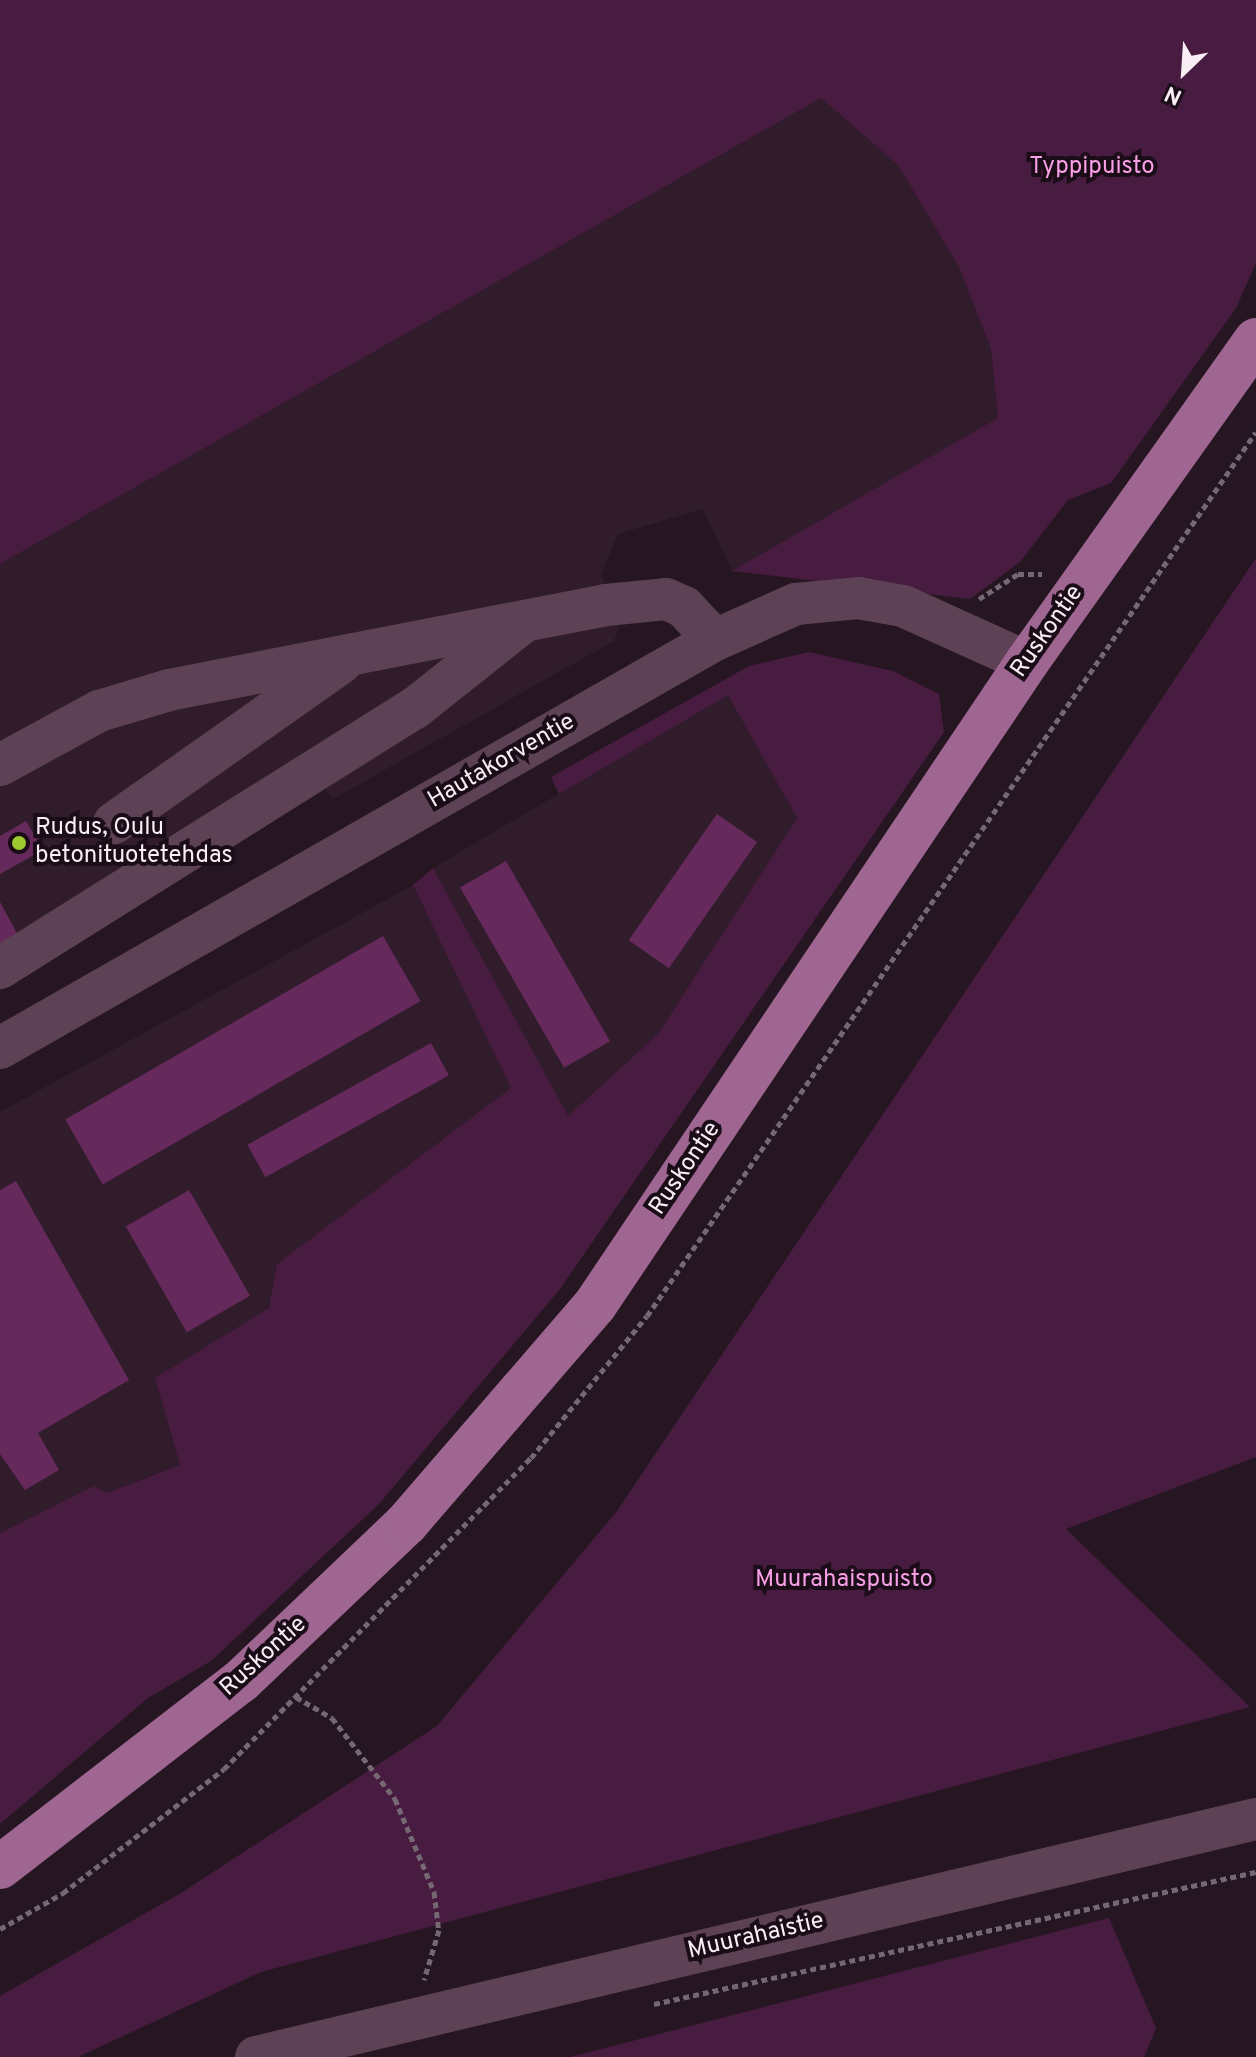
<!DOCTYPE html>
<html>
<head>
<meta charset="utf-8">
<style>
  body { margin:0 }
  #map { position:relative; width:1256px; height:2057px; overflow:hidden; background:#251622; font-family:Overpass,sans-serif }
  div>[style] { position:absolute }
  .built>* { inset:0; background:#311c2c }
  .green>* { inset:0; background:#481c40 }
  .building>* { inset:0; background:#66295b; transform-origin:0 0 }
  .path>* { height:5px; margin-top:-2.5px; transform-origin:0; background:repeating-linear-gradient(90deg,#766873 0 6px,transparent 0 10px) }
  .minor>* { height:42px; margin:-21px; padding:0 21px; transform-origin:21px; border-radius:21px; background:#5d4256 }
  .major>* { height:44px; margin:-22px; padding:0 22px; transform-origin:22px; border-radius:22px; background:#9e6691 }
  .dots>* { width:22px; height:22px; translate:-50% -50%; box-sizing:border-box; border:4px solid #1b0d18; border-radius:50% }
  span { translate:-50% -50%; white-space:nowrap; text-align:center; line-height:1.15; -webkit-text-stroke:8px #1b0d18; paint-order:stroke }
  .park-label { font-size:24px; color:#f99fe6 }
  .street-label { font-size:24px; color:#f9eef6 }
  .poi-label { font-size:24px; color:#f9eef6 }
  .left { translate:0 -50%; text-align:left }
  .north { position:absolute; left:1144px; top:32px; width:80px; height:80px; -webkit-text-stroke:6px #1b0d18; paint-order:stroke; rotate:205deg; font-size:22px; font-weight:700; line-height:32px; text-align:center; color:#f9eef6 }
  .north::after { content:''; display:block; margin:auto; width:28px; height:36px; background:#f9eef6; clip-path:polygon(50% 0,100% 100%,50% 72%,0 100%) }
</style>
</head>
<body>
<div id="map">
  <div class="built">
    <div style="clip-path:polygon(821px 98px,898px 165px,959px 267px,991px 349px,998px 419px,732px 571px,703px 509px,618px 534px,601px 574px,619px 628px,614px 641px,333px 799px,321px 785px,0 991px,0 564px)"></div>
    <div style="clip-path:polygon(728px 694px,797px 818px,658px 1034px,568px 1117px,433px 868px)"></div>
    <div style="clip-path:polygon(413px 885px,511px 1088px,277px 1264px,270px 1308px,155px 1378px,180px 1465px,105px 1493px,93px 1487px,0 1533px,0 1112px)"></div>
  </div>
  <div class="green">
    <div style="clip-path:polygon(0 0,1256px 0,1256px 263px,1236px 308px,1111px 483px,1068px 500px,1020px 562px,970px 599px,732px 571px,998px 418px,991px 349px,959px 267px,898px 165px,821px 98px,0 564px)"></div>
    <div style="clip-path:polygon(1256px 558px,1256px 1457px,1066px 1529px,1250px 1707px,261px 1972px,78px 2057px,0 2057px,0 1996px,181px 1893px,437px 1726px,617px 1511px)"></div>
    <div style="clip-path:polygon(809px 652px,893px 671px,939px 694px,944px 732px,560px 1289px,379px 1504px,211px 1661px,148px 1698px,0 1824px,0 1533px,94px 1486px,106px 1493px,180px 1465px,155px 1378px,269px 1308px,277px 1264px,511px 1088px,413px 885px,433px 868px,568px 1116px,658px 1034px,797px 818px,728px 695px,559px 794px,551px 777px,749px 666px)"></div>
    <div style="clip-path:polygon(1109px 1918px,1156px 2028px,1144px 2057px,570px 2057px)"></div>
  </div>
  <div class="building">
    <div style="left:717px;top:814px;width:49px;height:154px;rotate:35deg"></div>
    <div style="clip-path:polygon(26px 821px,43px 850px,0 874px,0 836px)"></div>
    <div style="left:506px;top:861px;width:208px;height:53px;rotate:60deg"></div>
    <div style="clip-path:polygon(0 902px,23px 944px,0 957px)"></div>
    <div style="left:383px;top:936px;width:75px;height:367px;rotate:60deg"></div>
    <div style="left:431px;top:1043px;width:37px;height:210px;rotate:61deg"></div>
    <div style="clip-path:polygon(16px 1181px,129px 1380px,38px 1433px,59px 1470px,25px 1490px,0 1454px,0 1190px)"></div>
    <div style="left:189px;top:1190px;width:122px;height:73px;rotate:60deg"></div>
  </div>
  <div class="path">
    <div style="left:979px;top:599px;width:46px;rotate:-32.7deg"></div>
    <div style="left:1018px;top:574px;width:24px"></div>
    <div style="left:296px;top:1697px;width:42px;rotate:30.3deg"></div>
    <div style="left:332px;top:1718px;width:103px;rotate:52.1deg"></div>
    <div style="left:395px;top:1799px;width:101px;rotate:67.2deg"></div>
    <div style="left:434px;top:1892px;width:38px;rotate:83deg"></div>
    <div style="left:439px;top:1930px;width:52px;rotate:106.7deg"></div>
    <div style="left:0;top:1929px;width:73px;rotate:-29.7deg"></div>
    <div style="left:63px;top:1893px;width:203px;rotate:-37.6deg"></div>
    <div style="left:224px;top:1769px;width:437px;rotate:-45.4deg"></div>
    <div style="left:531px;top:1458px;width:183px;rotate:-50.8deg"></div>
    <div style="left:647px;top:1316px;width:1073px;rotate:-55.44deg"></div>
    <div style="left:654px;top:2004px;width:616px;rotate:-12.37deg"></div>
  </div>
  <div class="minor">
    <div style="left:0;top:765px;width:113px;rotate:-28.6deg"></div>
    <div style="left:99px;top:711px;width:73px;rotate:-16.7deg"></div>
    <div style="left:169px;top:690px;width:445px;rotate:-11deg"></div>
    <div style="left:606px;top:605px;width:60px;rotate:-5.7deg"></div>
    <div style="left:666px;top:599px;width:20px;rotate:24deg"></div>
    <div style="left:684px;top:607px;width:45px;rotate:46.8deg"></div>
    <div style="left:114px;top:823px;width:278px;rotate:-35.2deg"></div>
    <div style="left:0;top:968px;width:490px;rotate:-32.1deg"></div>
    <div style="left:415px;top:708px;width:135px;rotate:-38.4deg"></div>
    <div style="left:0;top:1048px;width:823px;rotate:-29.71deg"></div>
    <div style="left:715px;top:640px;width:89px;rotate:-24deg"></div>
    <div style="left:796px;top:604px;width:62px;rotate:-5.5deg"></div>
    <div style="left:858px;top:598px;width:46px;rotate:10.1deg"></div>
    <div style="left:903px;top:606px;width:136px;rotate:24.3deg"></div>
    <div style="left:256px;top:2057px;width:1028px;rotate:-13.39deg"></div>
  </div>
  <div class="major">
    <div style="left:0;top:1867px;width:304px;rotate:-37.7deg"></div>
    <div style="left:241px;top:1681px;width:228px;rotate:-43.6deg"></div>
    <div style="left:406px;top:1524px;width:289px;rotate:-49.2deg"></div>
    <div style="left:595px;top:1305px;width:775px;rotate:-56.1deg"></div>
    <div style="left:1027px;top:662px;width:395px;rotate:-54.6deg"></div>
  </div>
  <div class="dots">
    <div style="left:19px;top:843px;background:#9dca30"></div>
  </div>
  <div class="park-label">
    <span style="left:1092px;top:168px">Typpipuisto</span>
    <span style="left:844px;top:1581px">Muurahaispuisto</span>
  </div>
  <div class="street-label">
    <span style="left:1048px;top:632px;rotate:-55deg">Ruskontie</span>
    <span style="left:502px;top:762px;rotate:-30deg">Hautakorventie</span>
    <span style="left:686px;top:1169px;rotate:-56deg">Ruskontie</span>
    <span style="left:264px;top:1657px;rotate:-42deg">Ruskontie</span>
    <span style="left:756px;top:1937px;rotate:-13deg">Muurahaistie</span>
  </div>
  <div class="poi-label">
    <span class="left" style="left:35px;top:843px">Rudus, Oulu<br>betonituotetehdas</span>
  </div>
  <div class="north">N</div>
</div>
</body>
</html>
